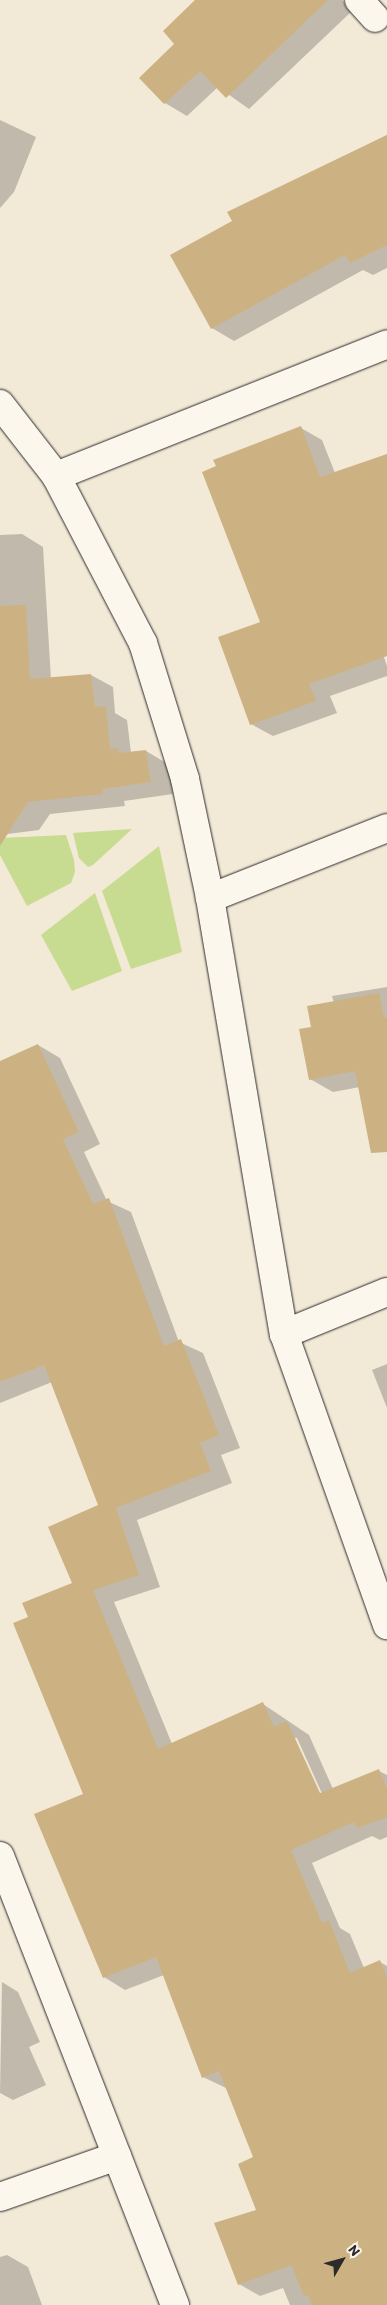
<!DOCTYPE html>
<html>
<head>
<meta charset="utf-8">
<style>
  body { margin:0 }
  #map { position:relative; width:387px; height:2305px; overflow:hidden; background:#f2e9d7; font-family:Itim,sans-serif }
  div>[style] { position:absolute }
  .green>* { inset:0; background:#c8dc91 }
  .shadow>* { inset:0; background:#0003 }
  .building>* { inset:0; background:#ccb283 }
  .roads { filter:drop-shadow(0 0 1px #2b2b2b) drop-shadow(0 0 1px #2b2b2b) }
  .street>* { height:28px; margin:-14px; padding:0 14px; transform-origin:14px; border-radius:14px; background:#fbf7ec }
  span { translate:-50% -50%; white-space:nowrap; text-align:center; line-height:1.15; -webkit-text-stroke:4px #fbf7ec; paint-order:stroke }
  .north { position:absolute; left:317px; top:2235px; width:50px; height:50px; -webkit-text-stroke:4px #fbf7ec; paint-order:stroke; rotate:52deg; font-size:14px; font-weight:700; line-height:20px; text-align:center; color:#2b2b2b }
  .north::after { content:''; display:block; margin:auto; width:18px; height:22px; background:#2b2b2b; clip-path:polygon(50% 0,100% 100%,50% 72%,0 100%) }
</style>
</head>
<body>
<div id="map">
  <div class="green">
    <div style="clip-path:polygon(132px 829px,93px 865px,88px 867px,79px 858px,73px 833px)"></div>
    <div style="clip-path:polygon(66px 835px,74px 860px,75px 872px,71px 883px,27px 906px,0 855px,0 838px)"></div>
    <div style="clip-path:polygon(159px 846px,182px 952px,131px 969px,102px 891px)"></div>
    <div style="clip-path:polygon(95px 893px,122px 971px,72px 991px,41px 935px)"></div>
  </div>
  <div class="shadow">
    <div style="clip-path:polygon(197px 0,342px 0,352px 11px,249px 109px,218px 87px,187px 116px,165px 103px,141px 78px,176px 44px)"></div>
    <div style="clip-path:polygon(0 120px,36px 137px,14px 192px,0 208px)"></div>
    <div style="clip-path:polygon(387px 135px,387px 268px,373px 275px,363px 270px,234px 341px,212px 328px,234px 221px,228px 213px)"></div>
    <div style="clip-path:polygon(301px 428px,322px 440px,335px 473px,387px 455px,387px 624px,374px 629px,387px 666px,387px 676px,330px 696px,337px 713px,273px 736px,251px 724px,261px 623px)"></div>
    <div style="clip-path:polygon(22px 534px,43px 547px,51px 679px,91px 675px,113px 687px,115px 713px,127px 720px,131px 753px,146px 751px,168px 764px,173px 794px,124px 801px,125px 806px,50px 814px,39px 830px,0 835px,0 535px)"></div>
    <div style="clip-path:polygon(387px 987px,387px 1142px,360px 1087px,333px 1092px,310px 1079px,313px 1028px,334px 1003px,332px 996px)"></div>
    <div style="clip-path:polygon(evenodd,38px 1045px,60px 1058px,100px 1144px,84px 1152px,107px 1201px,131px 1212px,179px 1342px,203px 1353px,240px 1448px,221px 1455px,232px 1483px,137px 1520px,160px 1587px,114px 1602px,172px 1744px,263px 1704px,309px 1735px,333px 1789px,379px 1771px,387px 1775px,387px 1837px,380px 1840px,372px 1836px,312px 1863px,340px 1928px,350px 1934px,364px 1968px,380px 1962px,387px 1966px,387px 2305px,290px 2305px,283px 2288px,260px 2296px,239px 2284px,258px 2211px,255px 2158px,228px 2089px,203px 2077px,164px 1975px,125px 1990px,104px 1977px,85px 1795px,29px 1618px,73px 1583px,100px 1506px,52px 1382px,0 1403px,0 1063px,38px 1045px,294px 1738px,297px 1738px,324px 1798px,321px 1799px,294px 1738px)"></div>
    <div style="clip-path:polygon(387px 1364px,387px 1408px,372px 1370px)"></div>
    <div style="clip-path:polygon(2px 1982px,18px 1992px,40px 2042px,29px 2047px,46px 2085px,13px 2100px,0 2093px)"></div>
    <div style="clip-path:polygon(7px 2255px,28px 2267px,42px 2305px,0 2305px,0 2257px)"></div>
  </div>
  <div class="building">
    <div style="clip-path:polygon(195px 0,328px 0,226px 98px,200px 71px,164px 104px,139px 78px,174px 44px,163px 31px)"></div>
    <div style="clip-path:polygon(387px 135px,387px 245px,350px 263px,345px 255px,211px 329px,170px 255px,232px 221px,227px 212px)"></div>
    <div style="clip-path:polygon(301px 426px,320px 477px,387px 454px,387px 656px,309px 684px,316px 701px,250px 725px,218px 637px,260px 622px,202px 472px,216px 466px,213px 460px)"></div>
    <div style="clip-path:polygon(26px 605px,30px 679px,91px 674px,95px 707px,106px 706px,110px 749px,118px 748px,119px 753px,146px 750px,151px 782px,103px 789px,103px 794px,28px 802px,0 846px,0 606px)"></div>
    <div style="clip-path:polygon(379px 993px,384px 1018px,387px 1017px,387px 1152px,371px 1153px,355px 1071px,309px 1080px,299px 1029px,311px 1027px,307px 1006px)"></div>
    <div style="clip-path:polygon(38px 1044px,79px 1132px,63px 1139px,93px 1204px,109px 1198px,164px 1346px,181px 1339px,219px 1435px,200px 1443px,211px 1471px,116px 1508px,139px 1575px,93px 1590px,158px 1749px,263px 1702px,274px 1727px,287px 1721px,320px 1793px,379px 1769px,387px 1789px,387px 1817px,357px 1828px,354px 1822px,291px 1850px,322px 1923px,329px 1920px,350px 1973px,380px 1960px,387px 1978px,387px 2305px,312px 2305px,308px 2295px,304px 2296px,291px 2265px,238px 2285px,214px 2223px,256px 2210px,238px 2164px,253px 2157px,219px 2071px,202px 2078px,156px 1957px,103px 1978px,34px 1814px,83px 1794px,13px 1623px,28px 1617px,22px 1603px,72px 1583px,48px 1527px,98px 1505px,44px 1365px,0 1382px,0 1061px)"></div>
  </div>
  <div class="roads">
    <div class="street">
      <div style="left:359px;top:0;width:24px;rotate:48deg"></div>
      <div style="left:0;top:404px;width:91px;rotate:52.1deg"></div>
      <div style="left:56px;top:476px;width:188px;rotate:62.5deg"></div>
      <div style="left:143px;top:643px;width:142px;rotate:72.8deg"></div>
      <div style="left:185px;top:779px;width:122px;rotate:78.1deg"></div>
      <div style="left:210px;top:898px;width:442px;rotate:80.4deg"></div>
      <div style="left:284px;top:1334px;width:309px;rotate:70.5deg"></div>
      <div style="left:56px;top:476px;width:356px;rotate:-21.7deg"></div>
      <div style="left:210px;top:898px;width:190px;rotate:-21.6deg"></div>
      <div style="left:284px;top:1334px;width:111px;rotate:-22.2deg"></div>
      <div style="left:0;top:1856px;width:482px;rotate:68.7deg"></div>
      <div style="left:0;top:2197px;width:124px;rotate:-19.3deg"></div>
    </div>
  </div>
  <div class="north">N</div>
</div>
</body>
</html>
